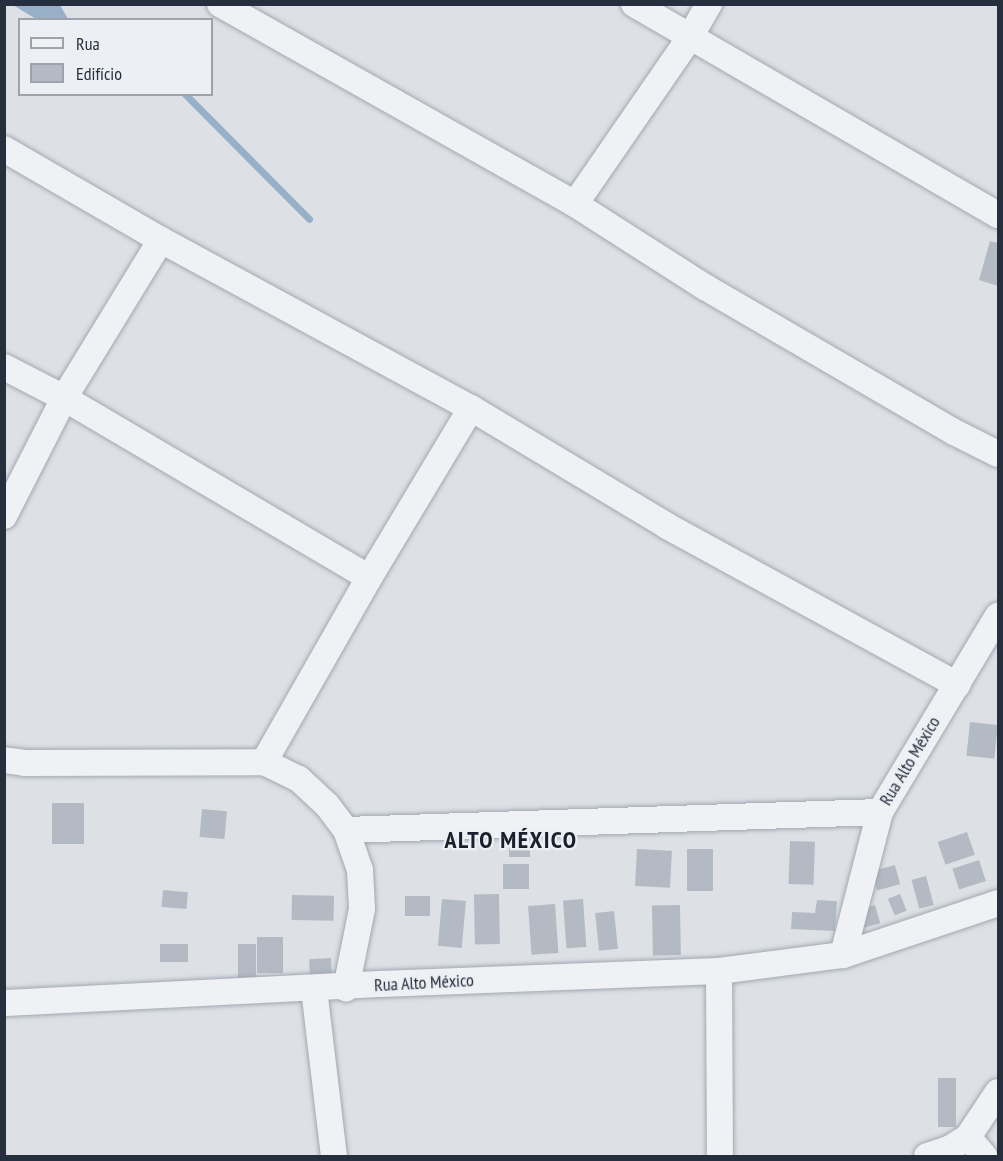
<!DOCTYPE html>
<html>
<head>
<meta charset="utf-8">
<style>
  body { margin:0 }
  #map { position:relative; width:1003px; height:1161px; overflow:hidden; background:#dde1e6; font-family:"PT Sans Narrow",sans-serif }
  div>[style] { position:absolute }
  .water>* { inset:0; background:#97afc7 }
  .stream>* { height:7px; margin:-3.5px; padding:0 3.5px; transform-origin:3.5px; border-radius:3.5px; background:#97afc7 }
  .building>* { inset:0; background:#b4bac3; transform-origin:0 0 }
  .roads { filter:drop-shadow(0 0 2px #a2a8b0) drop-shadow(0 0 2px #a2a8b0) }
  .minor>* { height:26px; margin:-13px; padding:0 13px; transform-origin:13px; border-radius:13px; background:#eff1f5 }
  span { translate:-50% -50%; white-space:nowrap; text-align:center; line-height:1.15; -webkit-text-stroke:4.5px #eceff4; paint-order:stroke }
  .street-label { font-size:18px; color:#262f3d }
  .district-label { font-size:24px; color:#19202d; font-weight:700; letter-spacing:1.5px }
  .frame { position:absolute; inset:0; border:6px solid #262f3d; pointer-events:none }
  .legend { position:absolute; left:18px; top:18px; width:195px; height:78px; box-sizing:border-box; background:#eceff4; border:2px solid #9da2ab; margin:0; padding:8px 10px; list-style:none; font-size:18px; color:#262f3d }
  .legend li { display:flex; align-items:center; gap:12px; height:30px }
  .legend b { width:30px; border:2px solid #9da2ab }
</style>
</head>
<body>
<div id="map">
  <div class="water">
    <div style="clip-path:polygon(13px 5px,60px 5px,68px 19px,36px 19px)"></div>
  </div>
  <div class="stream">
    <div style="left:185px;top:94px;width:176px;rotate:45.2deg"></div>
  </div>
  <div class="building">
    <div style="clip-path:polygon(990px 241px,998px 243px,998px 286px,979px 280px)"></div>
    <div style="left:970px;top:722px;width:28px;height:34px;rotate:6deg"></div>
    <div style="left:52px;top:803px;width:32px;height:41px"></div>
    <div style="left:202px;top:809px;width:25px;height:28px;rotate:5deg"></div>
    <div style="left:967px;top:832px;width:24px;height:31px;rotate:71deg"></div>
    <div style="left:790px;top:841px;width:25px;height:43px;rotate:2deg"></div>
    <div style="left:530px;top:846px;width:11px;height:21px;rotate:90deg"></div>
    <div style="left:637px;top:849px;width:35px;height:37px;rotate:3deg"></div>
    <div style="left:687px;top:849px;width:26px;height:42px"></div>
    <div style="left:979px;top:860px;width:22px;height:28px;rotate:72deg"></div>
    <div style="left:529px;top:864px;width:25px;height:26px;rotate:90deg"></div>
    <div style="left:895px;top:865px;width:20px;height:24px;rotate:75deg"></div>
    <div style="left:926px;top:876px;width:30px;height:15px;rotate:75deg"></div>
    <div style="left:163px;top:890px;width:25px;height:17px;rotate:5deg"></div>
    <div style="left:499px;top:894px;width:50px;height:25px;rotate:89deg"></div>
    <div style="left:900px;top:894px;width:18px;height:13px;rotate:68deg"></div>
    <div style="left:292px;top:895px;width:42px;height:25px;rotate:1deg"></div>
    <div style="left:405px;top:896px;width:25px;height:20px"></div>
    <div style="left:442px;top:899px;width:24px;height:47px;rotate:5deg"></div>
    <div style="left:583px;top:899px;width:48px;height:20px;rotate:86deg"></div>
    <div style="clip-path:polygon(817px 900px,837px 901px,835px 931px,791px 929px,792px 912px,815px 913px)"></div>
    <div style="left:555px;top:904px;width:49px;height:27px;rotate:86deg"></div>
    <div style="left:680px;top:905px;width:50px;height:28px;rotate:89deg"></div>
    <div style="left:875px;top:905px;width:19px;height:20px;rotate:74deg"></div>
    <div style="left:614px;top:911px;width:38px;height:19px;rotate:84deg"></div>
    <div style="left:257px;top:937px;width:26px;height:36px"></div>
    <div style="left:160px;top:944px;width:28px;height:18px"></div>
    <div style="left:238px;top:944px;width:18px;height:37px"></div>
    <div style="left:331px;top:958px;width:18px;height:22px;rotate:87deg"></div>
    <div style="left:938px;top:1078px;width:18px;height:49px"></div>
  </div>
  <div class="roads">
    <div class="minor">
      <div style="left:220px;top:4px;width:407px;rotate:29.4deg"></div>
      <div style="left:575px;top:204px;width:154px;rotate:32.6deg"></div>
      <div style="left:705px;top:287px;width:288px;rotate:30.2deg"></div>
      <div style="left:954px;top:432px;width:49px;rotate:26.6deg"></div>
      <div style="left:634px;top:4px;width:421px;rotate:30.1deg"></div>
      <div style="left:4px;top:149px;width:181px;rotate:30.1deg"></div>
      <div style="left:161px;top:240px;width:353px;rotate:28.5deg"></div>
      <div style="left:471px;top:408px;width:229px;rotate:31deg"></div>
      <div style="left:667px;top:526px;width:331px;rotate:28.7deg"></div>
      <div style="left:575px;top:204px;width:203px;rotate:-55.4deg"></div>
      <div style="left:690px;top:37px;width:38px;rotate:-60deg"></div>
      <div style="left:4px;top:367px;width:68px;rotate:27.3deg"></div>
      <div style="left:64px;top:398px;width:354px;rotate:30.5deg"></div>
      <div style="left:4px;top:516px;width:132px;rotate:-63deg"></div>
      <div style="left:64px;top:398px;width:185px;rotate:-58.5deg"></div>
      <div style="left:4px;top:760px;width:21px;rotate:8deg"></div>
      <div style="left:25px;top:763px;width:239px;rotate:-0.2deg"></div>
      <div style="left:264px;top:762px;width:39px;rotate:26deg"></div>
      <div style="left:299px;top:779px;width:38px;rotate:43deg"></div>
      <div style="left:327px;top:805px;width:31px;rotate:53deg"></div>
      <div style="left:346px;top:830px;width:42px;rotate:70.7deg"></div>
      <div style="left:360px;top:870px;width:39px;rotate:87deg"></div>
      <div style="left:362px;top:909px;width:81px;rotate:101.4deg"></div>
      <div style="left:264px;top:762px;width:212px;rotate:-60.3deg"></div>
      <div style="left:369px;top:578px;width:198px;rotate:-59deg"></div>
      <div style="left:346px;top:830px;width:534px;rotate:-1.93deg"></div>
      <div style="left:843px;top:955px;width:148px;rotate:-75.5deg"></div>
      <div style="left:880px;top:812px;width:229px;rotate:-59deg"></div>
      <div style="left:719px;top:971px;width:185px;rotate:89.7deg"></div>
      <div style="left:314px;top:989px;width:168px;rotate:83.2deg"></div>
      <div style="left:4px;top:1003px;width:377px;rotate:-2.9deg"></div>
      <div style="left:381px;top:984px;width:338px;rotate:-2.2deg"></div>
      <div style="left:719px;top:971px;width:125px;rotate:-7.4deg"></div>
      <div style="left:843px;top:955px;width:163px;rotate:-18.5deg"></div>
      <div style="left:968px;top:1137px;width:25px;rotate:50deg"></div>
      <div style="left:927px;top:1156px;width:23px;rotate:-18deg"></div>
      <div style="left:949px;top:1149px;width:22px;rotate:-32deg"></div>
      <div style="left:968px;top:1137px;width:54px;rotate:-56.3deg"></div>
    </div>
  </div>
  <div class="street-label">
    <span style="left:910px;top:761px;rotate:-59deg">Rua Alto México</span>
    <span style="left:424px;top:983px;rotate:-3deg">Rua Alto México</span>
  </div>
  <div class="district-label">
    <span style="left:511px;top:840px">ALTO MÉXICO</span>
  </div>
  <div class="frame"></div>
  <ul class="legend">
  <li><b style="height:8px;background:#eff1f5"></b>Rua</li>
  <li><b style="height:16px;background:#b4bac3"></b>Edifício</li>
  </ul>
</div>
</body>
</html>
